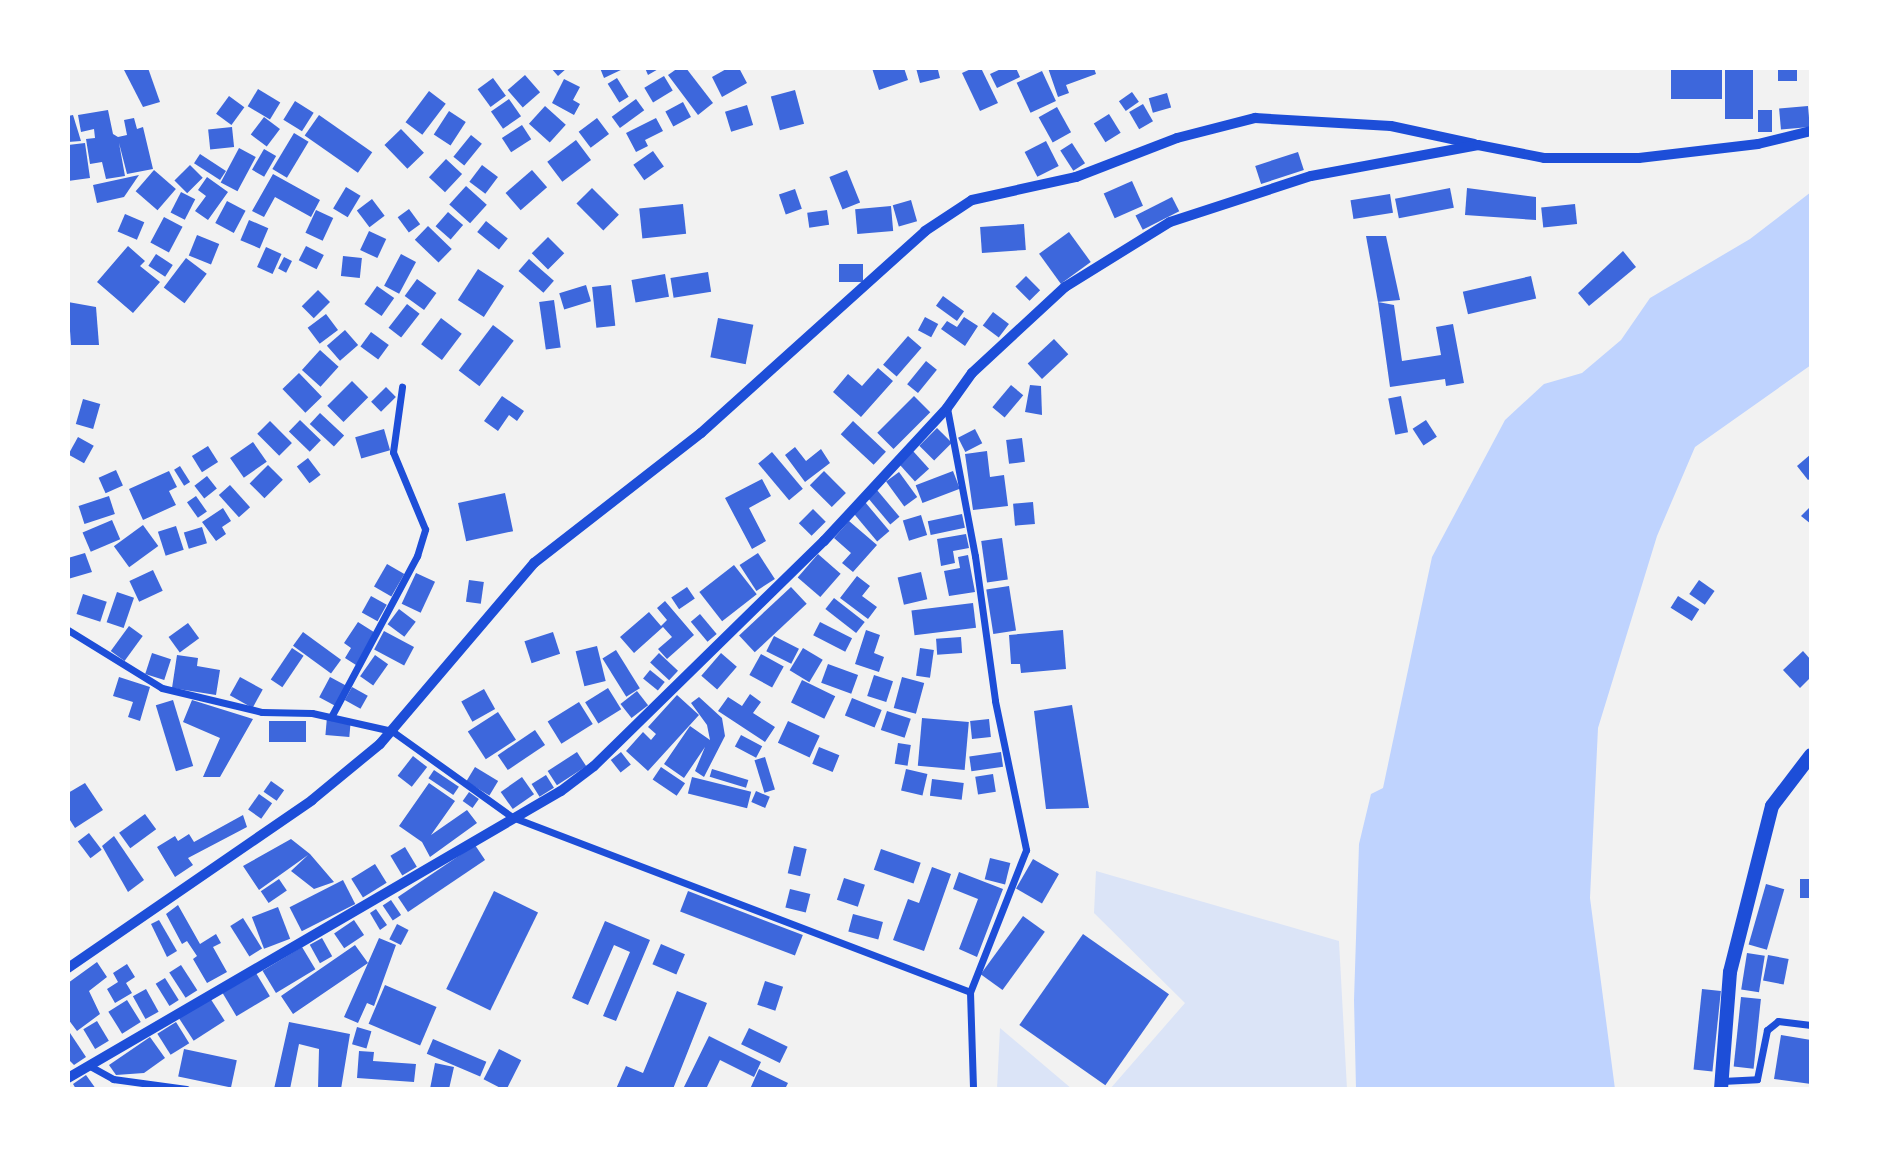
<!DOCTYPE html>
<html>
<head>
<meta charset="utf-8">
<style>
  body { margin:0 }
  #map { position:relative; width:1879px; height:1157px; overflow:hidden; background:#f2f2f2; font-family:Quicksand,sans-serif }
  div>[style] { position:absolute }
  .green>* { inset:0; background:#dbe4f7 }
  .water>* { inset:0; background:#bfd3fe }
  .building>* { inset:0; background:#3d67dc; transform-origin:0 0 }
  .minor>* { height:7px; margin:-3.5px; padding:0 3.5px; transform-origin:3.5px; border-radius:3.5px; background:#1d4ed8 }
  .tertiary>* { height:10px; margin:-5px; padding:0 5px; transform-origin:5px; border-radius:5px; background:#1d4ed8 }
  .trunk>* { height:14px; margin:-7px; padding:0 7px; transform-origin:7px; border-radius:7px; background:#1d4ed8 }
  span { translate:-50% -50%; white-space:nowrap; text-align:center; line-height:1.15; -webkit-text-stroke:5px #fff; paint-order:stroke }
  .frame { position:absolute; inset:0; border:70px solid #fff; pointer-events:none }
</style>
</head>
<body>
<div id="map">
  <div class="green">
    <div style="clip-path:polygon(1096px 871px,1339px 941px,1347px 1089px,1110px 1089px,1185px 1003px,1094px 913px)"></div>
    <div style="clip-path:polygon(1000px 1028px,1072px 1089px,997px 1089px)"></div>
  </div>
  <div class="water">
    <div style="clip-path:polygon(1811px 192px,1811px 365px,1695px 447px,1657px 536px,1598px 728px,1590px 898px,1615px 1089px,1356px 1089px,1354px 1000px,1359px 844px,1371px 794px,1383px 788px,1432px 557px,1505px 420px,1544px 384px,1582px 373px,1621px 340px,1650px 298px,1750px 239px)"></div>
  </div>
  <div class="building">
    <div style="clip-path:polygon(123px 68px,148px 68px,160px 102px,143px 107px)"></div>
    <div style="clip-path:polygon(551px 68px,567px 68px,558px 76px)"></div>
    <div style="clip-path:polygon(600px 68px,625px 68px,604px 78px)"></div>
    <div style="clip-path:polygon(645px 68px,660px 68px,648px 75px)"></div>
    <div style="clip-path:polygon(678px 68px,686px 68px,713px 103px,698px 115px,668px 75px)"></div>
    <div style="clip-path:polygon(728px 68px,739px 68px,747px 83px,722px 97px,712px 77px)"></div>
    <div style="clip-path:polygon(872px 68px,904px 68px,908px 80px,879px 90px)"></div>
    <div style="clip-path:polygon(916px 68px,942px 68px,942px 69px,938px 70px,940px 78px,920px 83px)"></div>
    <div style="clip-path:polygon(973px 68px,981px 68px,998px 103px,980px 111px,962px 73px)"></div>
    <div style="clip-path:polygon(1003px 68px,1016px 68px,1020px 77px,997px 88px,990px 74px)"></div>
    <div style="clip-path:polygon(1048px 68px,1094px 68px,1096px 74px,1066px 85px,1069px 93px,1058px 97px)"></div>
    <div style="left:1671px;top:68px;width:51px;height:31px"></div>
    <div style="left:1725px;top:68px;width:28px;height:51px"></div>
    <div style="left:1778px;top:68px;width:19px;height:13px"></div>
    <div style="left:1042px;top:71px;width:33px;height:28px;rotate:65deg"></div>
    <div style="left:525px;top:75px;width:23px;height:23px;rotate:49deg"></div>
    <div style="left:664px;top:76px;width:17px;height:23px;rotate:59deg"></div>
    <div style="left:493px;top:78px;width:22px;height:19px;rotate:54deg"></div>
    <div style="left:617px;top:78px;width:22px;height:11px;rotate:58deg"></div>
    <div style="clip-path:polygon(564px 79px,580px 87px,573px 100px,580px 104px,574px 115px,552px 103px)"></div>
    <div style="left:258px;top:89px;width:26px;height:20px;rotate:31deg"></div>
    <div style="left:795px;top:90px;width:35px;height:25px;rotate:75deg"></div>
    <div style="left:429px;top:91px;width:21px;height:39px;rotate:37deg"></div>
    <div style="left:1132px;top:92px;width:12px;height:16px;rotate:55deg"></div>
    <div style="left:1167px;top:93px;width:15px;height:19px;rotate:74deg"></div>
    <div style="left:229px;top:96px;width:19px;height:22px;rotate:36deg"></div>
    <div style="left:509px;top:99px;width:21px;height:22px;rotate:55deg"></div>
    <div style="left:636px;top:99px;width:14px;height:30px;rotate:54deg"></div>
    <div style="left:295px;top:101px;width:22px;height:22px;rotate:32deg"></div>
    <div style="left:683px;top:102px;width:17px;height:20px;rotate:62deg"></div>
    <div style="left:1143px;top:104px;width:20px;height:16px;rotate:60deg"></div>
    <div style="left:747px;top:105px;width:21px;height:23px;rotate:73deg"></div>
    <div style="left:545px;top:106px;width:28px;height:24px;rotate:42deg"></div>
    <div style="left:1808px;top:106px;width:21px;height:29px;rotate:85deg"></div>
    <div style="left:1057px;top:107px;width:29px;height:21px;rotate:61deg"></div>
    <div style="clip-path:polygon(108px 110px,113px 134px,118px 137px,127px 135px,124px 120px,134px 118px,137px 129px,143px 127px,153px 169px,127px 174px,119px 143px,125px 176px,106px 179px,102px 162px,90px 164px,86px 139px,95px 138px,94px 129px,81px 132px,78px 115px)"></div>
    <div style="left:1758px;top:110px;width:14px;height:22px"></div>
    <div style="left:449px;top:111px;width:20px;height:28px;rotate:33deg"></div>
    <div style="left:1109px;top:114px;width:22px;height:18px;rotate:58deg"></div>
    <div style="clip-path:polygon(73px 115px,81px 141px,68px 142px,68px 116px)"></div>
    <div style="left:319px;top:115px;width:65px;height:25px;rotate:35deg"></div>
    <div style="left:264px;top:117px;width:20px;height:22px;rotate:37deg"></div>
    <div style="left:597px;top:118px;width:20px;height:23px;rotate:53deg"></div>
    <div style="clip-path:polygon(656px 118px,663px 131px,645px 140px,648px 146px,636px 152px,626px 133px)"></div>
    <div style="left:522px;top:125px;width:17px;height:24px;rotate:57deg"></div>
    <div style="left:232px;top:127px;width:20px;height:24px;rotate:84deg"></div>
    <div style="left:401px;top:129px;width:33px;height:23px;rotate:46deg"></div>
    <div style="left:294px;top:133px;width:17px;height:42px;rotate:31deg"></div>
    <div style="left:471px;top:135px;width:14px;height:28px;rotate:39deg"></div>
    <div style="left:576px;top:140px;width:25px;height:36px;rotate:53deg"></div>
    <div style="left:1046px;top:141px;width:28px;height:24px;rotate:63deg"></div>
    <div style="clip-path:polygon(85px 143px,90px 178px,68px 181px,68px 145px)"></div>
    <div style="left:1072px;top:143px;width:24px;height:14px;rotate:57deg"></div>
    <div style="left:239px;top:148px;width:19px;height:39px;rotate:28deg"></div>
    <div style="left:264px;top:149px;width:14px;height:24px;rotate:30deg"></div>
    <div style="left:653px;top:151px;width:19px;height:24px;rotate:55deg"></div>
    <div style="left:1298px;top:152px;width:19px;height:45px;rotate:72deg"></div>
    <div style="left:200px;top:154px;width:31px;height:11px;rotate:33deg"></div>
    <div style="left:446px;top:159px;width:22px;height:25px;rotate:43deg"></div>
    <div style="left:190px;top:165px;width:18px;height:22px;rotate:45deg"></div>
    <div style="left:482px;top:165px;width:20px;height:21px;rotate:37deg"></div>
    <div style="left:154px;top:170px;width:29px;height:28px;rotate:41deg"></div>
    <div style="left:532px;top:170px;width:23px;height:35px;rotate:49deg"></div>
    <div style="left:847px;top:170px;width:35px;height:19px;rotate:68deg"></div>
    <div style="clip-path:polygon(273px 174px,320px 200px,311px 217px,275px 197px,264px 217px,252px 211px)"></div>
    <div style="clip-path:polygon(139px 175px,124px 197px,97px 203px,93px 185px)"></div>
    <div style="clip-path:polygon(207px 177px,228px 192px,208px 220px,195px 211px,206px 196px,198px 190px)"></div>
    <div style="left:1132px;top:181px;width:27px;height:31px;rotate:66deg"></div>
    <div style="left:466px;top:186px;width:28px;height:25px;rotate:42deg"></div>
    <div style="left:346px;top:187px;width:17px;height:25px;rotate:31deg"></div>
    <div style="left:592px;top:188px;width:38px;height:22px;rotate:45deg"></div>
    <div style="left:1450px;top:188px;width:20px;height:56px;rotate:79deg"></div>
    <div style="clip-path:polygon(1467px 188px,1536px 197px,1536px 220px,1465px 215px)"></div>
    <div style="left:795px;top:189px;width:21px;height:17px;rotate:71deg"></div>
    <div style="left:181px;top:192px;width:16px;height:23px;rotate:27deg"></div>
    <div style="left:1390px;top:194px;width:19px;height:40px;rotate:81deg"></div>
    <div style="left:1172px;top:197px;width:16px;height:41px;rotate:63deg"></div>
    <div style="left:372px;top:199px;width:21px;height:19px;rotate:53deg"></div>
    <div style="left:911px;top:200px;width:22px;height:19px;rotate:74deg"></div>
    <div style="left:227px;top:201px;width:21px;height:25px;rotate:28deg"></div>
    <div style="left:683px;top:204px;width:30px;height:44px;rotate:84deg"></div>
    <div style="left:1575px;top:204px;width:20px;height:34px;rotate:84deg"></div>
    <div style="left:891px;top:206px;width:25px;height:36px;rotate:85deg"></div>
    <div style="left:409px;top:209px;width:19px;height:14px;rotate:54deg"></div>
    <div style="left:316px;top:210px;width:19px;height:25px;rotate:25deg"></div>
    <div style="left:827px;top:210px;width:15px;height:20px;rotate:82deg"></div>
    <div style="left:448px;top:212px;width:20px;height:19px;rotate:41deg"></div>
    <div style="left:125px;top:214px;width:21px;height:19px;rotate:23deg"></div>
    <div style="left:164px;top:217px;width:21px;height:29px;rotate:28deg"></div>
    <div style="left:249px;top:220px;width:21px;height:22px;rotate:23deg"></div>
    <div style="left:486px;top:221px;width:28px;height:14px;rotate:39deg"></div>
    <div style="left:1024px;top:224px;width:26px;height:44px;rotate:86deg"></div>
    <div style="left:428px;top:226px;width:33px;height:19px;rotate:44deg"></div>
    <div style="left:369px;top:231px;width:19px;height:21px;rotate:25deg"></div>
    <div style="left:1069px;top:232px;width:37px;height:37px;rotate:54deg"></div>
    <div style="left:197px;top:235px;width:24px;height:22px;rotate:22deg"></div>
    <div style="clip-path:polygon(1366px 236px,1386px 236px,1400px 300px,1378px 302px)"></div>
    <div style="left:548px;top:237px;width:23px;height:23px;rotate:45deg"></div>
    <div style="clip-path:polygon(128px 246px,145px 261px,140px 266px,160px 282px,133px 313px,97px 282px)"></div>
    <div style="left:306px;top:246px;width:20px;height:16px;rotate:27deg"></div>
    <div style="left:266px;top:247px;width:17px;height:22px;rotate:24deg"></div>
    <div style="clip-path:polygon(1623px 251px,1636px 267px,1589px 306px,1578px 293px)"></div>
    <div style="left:156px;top:254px;width:20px;height:14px;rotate:33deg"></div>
    <div style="left:401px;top:254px;width:17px;height:36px;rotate:28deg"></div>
    <div style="left:343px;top:256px;width:19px;height:20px;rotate:6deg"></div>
    <div style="left:284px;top:257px;width:9px;height:13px;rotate:27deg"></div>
    <div style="left:186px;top:258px;width:26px;height:37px;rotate:37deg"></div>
    <div style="left:529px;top:259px;width:33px;height:16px;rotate:41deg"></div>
    <div style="left:839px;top:264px;width:24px;height:18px"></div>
    <div style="left:478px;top:269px;width:31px;height:37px;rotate:33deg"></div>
    <div style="left:708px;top:272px;width:20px;height:38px;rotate:81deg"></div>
    <div style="left:665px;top:274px;width:23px;height:34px;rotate:80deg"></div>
    <div style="left:1026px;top:276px;width:20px;height:15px;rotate:45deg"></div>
    <div style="left:1531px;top:276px;width:23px;height:70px;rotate:77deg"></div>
    <div style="left:417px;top:279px;width:24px;height:21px;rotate:36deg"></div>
    <div style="left:586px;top:285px;width:17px;height:28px;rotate:73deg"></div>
    <div style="left:611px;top:285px;width:41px;height:19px;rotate:84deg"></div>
    <div style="left:377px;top:286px;width:21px;height:22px;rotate:35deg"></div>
    <div style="left:318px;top:290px;width:17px;height:23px;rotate:45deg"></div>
    <div style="left:943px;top:296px;width:26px;height:12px;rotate:36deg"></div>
    <div style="left:554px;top:300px;width:48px;height:15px;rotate:82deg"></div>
    <div style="clip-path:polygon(68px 302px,96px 307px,99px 345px,71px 345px)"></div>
    <div style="clip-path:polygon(1378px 302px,1394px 305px,1402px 361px,1441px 355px,1436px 327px,1453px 324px,1464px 383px,1446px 386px,1445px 379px,1390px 387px)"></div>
    <div style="left:407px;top:304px;width:16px;height:30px;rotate:38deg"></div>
    <div style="left:993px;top:312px;width:20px;height:17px;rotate:37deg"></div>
    <div style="left:326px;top:314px;width:20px;height:23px;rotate:53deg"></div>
    <div style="left:925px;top:317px;width:15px;height:15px;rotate:28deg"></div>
    <div style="clip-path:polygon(964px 317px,978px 326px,965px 346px,941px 329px,947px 321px,957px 327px)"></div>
    <div style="left:441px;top:318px;width:26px;height:33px;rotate:37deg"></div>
    <div style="left:718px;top:318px;width:36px;height:40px;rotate:11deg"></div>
    <div style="left:493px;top:325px;width:26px;height:57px;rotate:37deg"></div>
    <div style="left:345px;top:330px;width:20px;height:24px;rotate:49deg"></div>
    <div style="left:371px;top:332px;width:22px;height:18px;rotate:36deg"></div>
    <div style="left:908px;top:336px;width:18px;height:38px;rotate:41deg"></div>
    <div style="left:1054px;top:339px;width:21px;height:36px;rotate:47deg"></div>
    <div style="left:320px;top:350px;width:25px;height:27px;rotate:42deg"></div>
    <div style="left:926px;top:361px;width:14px;height:30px;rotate:39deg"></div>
    <div style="clip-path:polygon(878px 368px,893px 381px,861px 417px,833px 392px,848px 374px,862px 386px)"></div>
    <div style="left:299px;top:373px;width:33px;height:23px;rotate:46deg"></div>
    <div style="left:352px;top:381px;width:23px;height:35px;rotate:45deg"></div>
    <div style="left:1011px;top:385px;width:16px;height:29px;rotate:40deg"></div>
    <div style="clip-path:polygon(1030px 385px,1041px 386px,1042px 415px,1025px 412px)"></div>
    <div style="left:386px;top:387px;width:14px;height:21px;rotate:45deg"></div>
    <div style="clip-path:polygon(502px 396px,524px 411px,517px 421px,509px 415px,498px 431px,484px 421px)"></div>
    <div style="left:914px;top:396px;width:23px;height:52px;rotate:45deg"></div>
    <div style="left:1401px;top:396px;width:37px;height:13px;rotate:79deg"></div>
    <div style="left:83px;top:399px;width:18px;height:26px;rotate:16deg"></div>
    <div style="left:320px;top:413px;width:33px;height:15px;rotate:43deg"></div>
    <div style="left:300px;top:420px;width:29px;height:16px;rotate:44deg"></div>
    <div style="left:1426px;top:420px;width:20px;height:16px;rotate:57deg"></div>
    <div style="left:270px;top:421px;width:31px;height:18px;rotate:45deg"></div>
    <div style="left:853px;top:421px;width:45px;height:18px;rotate:43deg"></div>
    <div style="left:937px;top:428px;width:21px;height:25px;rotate:45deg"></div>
    <div style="left:384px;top:429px;width:22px;height:30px;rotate:74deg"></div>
    <div style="left:975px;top:429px;width:16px;height:19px;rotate:63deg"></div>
    <div style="left:78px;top:437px;width:18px;height:20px;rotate:29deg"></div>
    <div style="left:1022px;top:438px;width:24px;height:16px;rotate:83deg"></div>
    <div style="left:253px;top:442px;width:24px;height:28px;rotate:55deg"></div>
    <div style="left:208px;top:446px;width:19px;height:19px;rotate:58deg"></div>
    <div style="clip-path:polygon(795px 447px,806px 461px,821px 449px,830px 463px,805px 482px,785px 455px)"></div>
    <div style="left:913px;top:451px;width:24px;height:19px;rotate:48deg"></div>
    <div style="clip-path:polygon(987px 451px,990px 477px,1004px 475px,1008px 506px,973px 510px,965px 454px)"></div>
    <div style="left:772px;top:452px;width:48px;height:18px;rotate:50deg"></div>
    <div style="clip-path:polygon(1811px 454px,1811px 478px,1808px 480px,1797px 466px)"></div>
    <div style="left:308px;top:458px;width:21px;height:14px;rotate:53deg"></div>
    <div style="left:268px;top:465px;width:21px;height:26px;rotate:45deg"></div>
    <div style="left:180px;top:466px;width:19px;height:7px;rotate:58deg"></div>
    <div style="left:116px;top:470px;width:17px;height:19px;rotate:66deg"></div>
    <div style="clip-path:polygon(169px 471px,177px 487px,169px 491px,176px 505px,143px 520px,129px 489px)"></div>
    <div style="left:824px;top:471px;width:31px;height:20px;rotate:45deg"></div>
    <div style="left:953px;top:471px;width:19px;height:40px;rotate:69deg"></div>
    <div style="left:899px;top:472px;width:31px;height:16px;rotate:54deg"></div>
    <div style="left:207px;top:476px;width:16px;height:16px;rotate:52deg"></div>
    <div style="clip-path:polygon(762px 479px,771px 496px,749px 508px,766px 541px,752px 549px,725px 498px)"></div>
    <div style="left:230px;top:485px;width:30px;height:15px;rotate:48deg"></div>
    <div style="left:877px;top:490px;width:35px;height:12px;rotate:50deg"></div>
    <div style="left:505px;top:493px;width:39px;height:48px;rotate:78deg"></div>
    <div style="left:109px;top:496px;width:19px;height:32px;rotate:72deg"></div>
    <div style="left:196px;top:496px;width:19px;height:11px;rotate:55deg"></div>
    <div style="left:865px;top:502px;width:38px;height:16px;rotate:50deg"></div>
    <div style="left:1033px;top:502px;width:22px;height:20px;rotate:85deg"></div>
    <div style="clip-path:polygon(1811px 506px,1811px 524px,1801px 516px)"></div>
    <div style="clip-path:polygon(223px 508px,231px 521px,222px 527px,226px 534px,216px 541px,202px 522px)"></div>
    <div style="left:813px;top:509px;width:18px;height:20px;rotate:45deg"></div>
    <div style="left:962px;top:514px;width:14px;height:35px;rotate:78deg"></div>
    <div style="left:921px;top:515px;width:21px;height:19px;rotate:73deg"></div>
    <div style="left:112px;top:520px;width:21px;height:32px;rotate:67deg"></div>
    <div style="clip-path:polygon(849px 521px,877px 545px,853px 572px,842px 563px,851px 553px,834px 538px)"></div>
    <div style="left:143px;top:525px;width:26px;height:36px;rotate:54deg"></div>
    <div style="left:176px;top:526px;width:25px;height:19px;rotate:72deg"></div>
    <div style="left:202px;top:527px;width:17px;height:19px;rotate:73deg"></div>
    <div style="clip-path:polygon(966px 534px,969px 548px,953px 551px,955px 563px,941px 566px,937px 539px)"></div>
    <div style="left:1002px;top:538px;width:42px;height:21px;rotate:82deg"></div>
    <div style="clip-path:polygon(85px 553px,92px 572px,68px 579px,68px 558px)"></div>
    <div style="left:758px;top:553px;width:31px;height:22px;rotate:57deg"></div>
    <div style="left:818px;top:554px;width:30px;height:31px;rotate:41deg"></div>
    <div style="clip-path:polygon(968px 555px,975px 592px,949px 596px,944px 571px,960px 568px,958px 557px)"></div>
    <div style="left:387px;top:564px;width:20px;height:26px;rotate:30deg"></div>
    <div style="left:734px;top:565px;width:37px;height:44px;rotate:52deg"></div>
    <div style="left:153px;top:570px;width:23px;height:26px;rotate:65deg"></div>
    <div style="left:921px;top:572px;width:28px;height:24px;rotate:77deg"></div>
    <div style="left:416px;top:573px;width:21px;height:34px;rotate:25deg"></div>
    <div style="clip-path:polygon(857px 576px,870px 586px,862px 596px,877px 607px,868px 619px,840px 598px)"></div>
    <div style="left:469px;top:580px;width:15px;height:22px;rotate:8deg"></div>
    <div style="left:1699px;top:580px;width:19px;height:17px;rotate:35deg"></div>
    <div style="left:1009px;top:586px;width:45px;height:23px;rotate:81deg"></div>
    <div style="left:687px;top:587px;width:14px;height:19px;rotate:56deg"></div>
    <div style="left:791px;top:587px;width:23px;height:71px;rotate:47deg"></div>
    <div style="left:117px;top:592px;width:18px;height:32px;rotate:19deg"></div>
    <div style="left:83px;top:594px;width:25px;height:21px;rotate:18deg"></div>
    <div style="left:371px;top:596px;width:18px;height:19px;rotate:29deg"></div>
    <div style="left:1678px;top:596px;width:25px;height:14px;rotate:32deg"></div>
    <div style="left:834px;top:598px;width:39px;height:14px;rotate:38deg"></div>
    <div style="clip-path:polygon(665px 601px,694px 635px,667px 659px,658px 649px,672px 637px,663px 627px,634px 653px,620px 637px,649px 612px,661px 626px,667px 620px,657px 608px)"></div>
    <div style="left:973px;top:603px;width:25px;height:62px;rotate:83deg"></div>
    <div style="left:399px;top:609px;width:21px;height:19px;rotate:37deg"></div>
    <div style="left:700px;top:614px;width:26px;height:12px;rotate:50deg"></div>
    <div style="clip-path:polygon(358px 622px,377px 634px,356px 665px,345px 658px,351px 648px,344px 643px)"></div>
    <div style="left:820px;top:622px;width:36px;height:15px;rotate:27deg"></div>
    <div style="left:188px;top:623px;width:19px;height:24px;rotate:54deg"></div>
    <div style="left:129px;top:626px;width:17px;height:31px;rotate:36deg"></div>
    <div style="clip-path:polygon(866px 630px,880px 635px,874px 653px,884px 657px,879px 672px,855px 664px)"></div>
    <div style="clip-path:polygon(1063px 630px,1066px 669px,1021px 673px,1020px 664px,1011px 664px,1009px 635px)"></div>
    <div style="left:384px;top:631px;width:34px;height:21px;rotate:28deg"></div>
    <div style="left:303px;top:632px;width:47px;height:17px;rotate:36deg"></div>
    <div style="left:553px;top:632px;width:23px;height:30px;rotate:72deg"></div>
    <div style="left:774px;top:636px;width:28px;height:17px;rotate:27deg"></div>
    <div style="left:961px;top:637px;width:16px;height:25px;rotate:86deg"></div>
    <div style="left:597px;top:646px;width:36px;height:22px;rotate:76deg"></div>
    <div style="left:292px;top:648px;width:14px;height:38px;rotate:34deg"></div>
    <div style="left:803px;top:648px;width:23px;height:26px;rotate:31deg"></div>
    <div style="left:920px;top:648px;width:14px;height:28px;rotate:8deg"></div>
    <div style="left:616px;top:650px;width:45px;height:16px;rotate:58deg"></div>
    <div style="clip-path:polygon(1803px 651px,1811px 660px,1811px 677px,1800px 688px,1783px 670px)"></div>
    <div style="left:152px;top:653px;width:20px;height:22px;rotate:18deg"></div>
    <div style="left:659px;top:653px;width:26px;height:13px;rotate:43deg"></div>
    <div style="left:721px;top:653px;width:21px;height:30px;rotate:41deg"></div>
    <div style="left:761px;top:654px;width:26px;height:24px;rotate:29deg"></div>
    <div style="clip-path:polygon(177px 655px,198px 658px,197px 666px,220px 670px,216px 695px,172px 688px)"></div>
    <div style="left:375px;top:655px;width:16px;height:26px;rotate:35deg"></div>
    <div style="left:828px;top:664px;width:32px;height:20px;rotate:20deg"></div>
    <div style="left:650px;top:670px;width:19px;height:11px;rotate:39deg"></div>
    <div style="left:874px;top:675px;width:20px;height:22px;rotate:18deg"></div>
    <div style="clip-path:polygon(119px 677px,150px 687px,140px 721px,128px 717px,133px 702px,113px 696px)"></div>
    <div style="left:240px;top:677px;width:26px;height:21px;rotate:29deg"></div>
    <div style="left:330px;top:677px;width:19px;height:23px;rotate:28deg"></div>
    <div style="left:902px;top:677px;width:23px;height:32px;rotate:15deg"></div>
    <div style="left:802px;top:680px;width:37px;height:25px;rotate:26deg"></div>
    <div style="left:352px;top:687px;width:18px;height:15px;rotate:29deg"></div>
    <div style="left:608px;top:688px;width:25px;height:27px;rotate:58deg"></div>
    <div style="left:484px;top:689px;width:23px;height:26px;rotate:61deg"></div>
    <div style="left:637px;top:691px;width:18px;height:21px;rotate:52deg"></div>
    <div style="clip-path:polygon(750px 694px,761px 702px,753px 713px,775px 727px,765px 742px,718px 711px,728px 697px,742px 706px)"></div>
    <div style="clip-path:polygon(677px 695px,699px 715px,648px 771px,626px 751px,643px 732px,651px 740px,656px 734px,648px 727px)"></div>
    <div style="clip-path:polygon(699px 697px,722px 718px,725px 736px,704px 777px,695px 771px,705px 747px,684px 778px,664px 764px,690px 726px,710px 740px,707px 725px,691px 703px)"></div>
    <div style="left:852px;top:698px;width:32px;height:19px;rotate:22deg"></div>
    <div style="left:173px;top:700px;width:69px;height:18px;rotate:73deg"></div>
    <div style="clip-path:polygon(192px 700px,253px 719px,220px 777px,203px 777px,220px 738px,183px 722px)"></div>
    <div style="left:579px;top:702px;width:26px;height:37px;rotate:58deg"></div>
    <div style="clip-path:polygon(1072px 705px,1089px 808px,1046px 809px,1034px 711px)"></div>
    <div style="left:887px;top:711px;width:25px;height:20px;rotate:18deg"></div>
    <div style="left:498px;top:712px;width:33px;height:36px;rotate:57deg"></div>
    <div style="left:327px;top:717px;width:24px;height:18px;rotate:5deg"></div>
    <div style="left:922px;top:718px;width:47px;height:48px;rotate:5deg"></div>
    <div style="left:989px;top:719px;width:18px;height:19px;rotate:84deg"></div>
    <div style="left:269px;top:721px;width:37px;height:21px"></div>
    <div style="left:788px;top:721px;width:35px;height:24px;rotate:25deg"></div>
    <div style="left:535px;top:730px;width:18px;height:45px;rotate:56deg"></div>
    <div style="left:741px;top:735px;width:24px;height:13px;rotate:28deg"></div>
    <div style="left:898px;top:743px;width:13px;height:21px;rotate:9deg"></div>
    <div style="left:819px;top:747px;width:22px;height:18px;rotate:22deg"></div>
    <div style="left:577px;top:752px;width:17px;height:35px;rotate:57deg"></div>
    <div style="left:621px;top:752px;width:16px;height:13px;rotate:52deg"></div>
    <div style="left:1001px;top:752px;width:15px;height:32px;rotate:82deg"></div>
    <div style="left:413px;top:756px;width:18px;height:25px;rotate:38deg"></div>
    <div style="left:765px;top:757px;width:34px;height:11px;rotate:73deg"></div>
    <div style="left:475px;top:767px;width:27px;height:17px;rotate:31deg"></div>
    <div style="left:661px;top:767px;width:29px;height:15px;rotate:34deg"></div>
    <div style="left:712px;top:769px;width:38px;height:8px;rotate:17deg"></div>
    <div style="left:906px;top:769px;width:22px;height:22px;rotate:13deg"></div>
    <div style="left:434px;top:770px;width:30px;height:10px;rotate:34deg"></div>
    <div style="left:993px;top:774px;width:18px;height:18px;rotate:81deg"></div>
    <div style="left:546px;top:775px;width:15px;height:17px;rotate:58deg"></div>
    <div style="left:522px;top:777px;width:21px;height:26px;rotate:55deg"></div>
    <div style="left:692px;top:777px;width:61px;height:17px;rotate:14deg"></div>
    <div style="left:932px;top:779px;width:32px;height:17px;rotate:7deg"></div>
    <div style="left:271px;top:781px;width:16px;height:13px;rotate:35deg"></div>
    <div style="clip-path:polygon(85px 783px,103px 810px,75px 828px,68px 817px,68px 793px)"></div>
    <div style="clip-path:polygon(429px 783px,455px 801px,431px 835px,467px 810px,477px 823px,430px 857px,422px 842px,399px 826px)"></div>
    <div style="left:756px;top:791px;width:15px;height:12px;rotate:23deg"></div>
    <div style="left:469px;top:792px;width:12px;height:11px;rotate:35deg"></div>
    <div style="left:259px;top:794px;width:16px;height:19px;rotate:35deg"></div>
    <div style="left:145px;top:814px;width:19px;height:32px;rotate:54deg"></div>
    <div style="clip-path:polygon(243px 815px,247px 827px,188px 858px,193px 865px,175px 877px,157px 847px,175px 836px,178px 841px,189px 834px,194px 842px)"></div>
    <div style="left:89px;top:833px;width:21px;height:14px;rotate:53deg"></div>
    <div style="clip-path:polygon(114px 836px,144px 880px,128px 892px,102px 846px)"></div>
    <div style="clip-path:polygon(291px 839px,310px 854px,334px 882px,314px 889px,291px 871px,308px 855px,259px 890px,243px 866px)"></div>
    <div style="left:475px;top:845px;width:18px;height:93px;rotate:56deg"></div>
    <div style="left:794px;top:846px;width:13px;height:28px;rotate:13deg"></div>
    <div style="left:405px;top:847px;width:23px;height:17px;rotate:59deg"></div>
    <div style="left:881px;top:849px;width:42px;height:22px;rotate:19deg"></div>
    <div style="left:990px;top:858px;width:21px;height:22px;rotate:14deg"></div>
    <div style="left:1033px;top:859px;width:30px;height:34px;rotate:30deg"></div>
    <div style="left:375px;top:864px;width:22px;height:28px;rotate:58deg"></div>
    <div style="clip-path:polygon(932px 867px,951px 874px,924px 951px,893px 940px,908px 899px,919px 903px)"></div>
    <div style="clip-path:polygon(959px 872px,1003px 889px,977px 957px,959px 949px,978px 899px,953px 889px)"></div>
    <div style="left:844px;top:878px;width:22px;height:23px;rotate:18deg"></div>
    <div style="left:279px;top:879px;width:14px;height:22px;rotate:56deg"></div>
    <div style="left:1811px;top:879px;width:19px;height:11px;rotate:90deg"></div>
    <div style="left:343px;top:880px;width:27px;height:60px;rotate:63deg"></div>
    <div style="left:1766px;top:884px;width:19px;height:63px;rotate:16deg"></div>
    <div style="left:790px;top:889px;width:21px;height:19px;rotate:14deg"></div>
    <div style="left:494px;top:891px;width:49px;height:109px;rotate:26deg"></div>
    <div style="left:688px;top:891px;width:123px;height:22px;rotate:21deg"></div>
    <div style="left:391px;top:900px;width:18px;height:10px;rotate:56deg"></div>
    <div style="clip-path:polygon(178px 905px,200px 944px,216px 934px,221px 943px,213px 947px,227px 972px,207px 983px,193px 959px,197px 956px,187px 941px,182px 944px,166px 914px)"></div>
    <div style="left:278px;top:907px;width:34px;height:28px;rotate:69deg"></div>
    <div style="clip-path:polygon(376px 909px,387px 925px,380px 930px,370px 913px)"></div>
    <div style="left:853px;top:914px;width:31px;height:18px;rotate:15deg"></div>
    <div style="left:1023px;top:916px;width:27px;height:72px;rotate:36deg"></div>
    <div style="left:243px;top:918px;width:36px;height:15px;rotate:58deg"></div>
    <div style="clip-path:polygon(159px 920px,177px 951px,167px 957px,151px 924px)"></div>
    <div style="left:354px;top:920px;width:18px;height:24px;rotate:56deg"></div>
    <div style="clip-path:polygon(605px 921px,650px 940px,616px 1021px,603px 1016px,630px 952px,614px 945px,588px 1005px,572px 998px)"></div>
    <div style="left:397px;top:924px;width:13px;height:17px;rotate:27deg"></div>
    <div style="left:1083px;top:934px;width:105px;height:111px;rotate:35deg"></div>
    <div style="left:322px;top:938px;width:21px;height:14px;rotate:61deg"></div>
    <div style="clip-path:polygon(379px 938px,396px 945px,374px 1006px,367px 1003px,358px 1023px,344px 1017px,368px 963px,293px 1014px,281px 996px,355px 945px,368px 963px)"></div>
    <div style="left:661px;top:944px;width:26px;height:22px;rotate:23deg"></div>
    <div style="left:302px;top:947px;width:26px;height:46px;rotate:59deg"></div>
    <div style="left:1747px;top:953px;width:18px;height:37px;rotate:9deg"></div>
    <div style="left:1768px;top:955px;width:21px;height:26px;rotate:11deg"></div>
    <div style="clip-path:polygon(97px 962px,107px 977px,89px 991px,100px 1014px,77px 1031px,68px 1019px,68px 983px)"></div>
    <div style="clip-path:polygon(127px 964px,135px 977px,126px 983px,132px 993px,115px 1003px,107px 989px,118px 982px,113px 973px)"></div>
    <div style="left:181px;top:965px;width:30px;height:14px;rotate:57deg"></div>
    <div style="left:256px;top:973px;width:27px;height:39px;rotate:59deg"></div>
    <div style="left:165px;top:978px;width:26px;height:11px;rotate:58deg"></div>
    <div style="left:765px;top:981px;width:19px;height:25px;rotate:18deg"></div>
    <div style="left:385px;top:985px;width:56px;height:42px;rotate:23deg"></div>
    <div style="left:146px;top:989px;width:26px;height:15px;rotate:61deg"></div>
    <div style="left:1702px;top:989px;width:19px;height:81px;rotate:6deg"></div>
    <div style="clip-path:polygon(677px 991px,707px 1003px,673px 1089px,616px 1089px,626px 1066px,643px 1073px)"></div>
    <div style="left:1741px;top:997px;width:20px;height:70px;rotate:6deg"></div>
    <div style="left:210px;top:998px;width:27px;height:37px;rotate:57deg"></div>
    <div style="left:127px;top:1000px;width:26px;height:22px;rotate:58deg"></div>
    <div style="left:97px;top:1021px;width:23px;height:16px;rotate:59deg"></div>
    <div style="left:176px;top:1022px;width:25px;height:22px;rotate:58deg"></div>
    <div style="clip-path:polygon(289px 1022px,350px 1034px,341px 1089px,318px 1089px,319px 1049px,299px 1044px,290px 1089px,274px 1089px)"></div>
    <div style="left:357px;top:1027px;width:15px;height:18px;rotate:16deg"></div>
    <div style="left:749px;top:1028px;width:43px;height:18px;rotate:26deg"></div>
    <div style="clip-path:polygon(68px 1030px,86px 1057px,74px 1065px,68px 1059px)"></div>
    <div style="clip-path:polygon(1781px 1035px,1811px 1040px,1811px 1084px,1774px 1079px)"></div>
    <div style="clip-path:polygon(709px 1036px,761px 1062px,754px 1077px,720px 1060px,706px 1089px,683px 1089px)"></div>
    <div style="clip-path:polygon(150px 1037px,165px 1058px,144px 1073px,116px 1075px,109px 1065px)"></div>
    <div style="left:433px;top:1039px;width:58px;height:16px;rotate:23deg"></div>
    <div style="left:184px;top:1049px;width:54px;height:28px;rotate:12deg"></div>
    <div style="left:499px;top:1049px;width:25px;height:34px;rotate:27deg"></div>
    <div style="clip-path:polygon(359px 1051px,374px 1052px,373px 1061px,416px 1064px,414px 1082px,357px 1078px)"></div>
    <div style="clip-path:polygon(435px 1063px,454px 1067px,449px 1089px,430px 1089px)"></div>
    <div style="clip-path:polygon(759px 1069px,788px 1083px,785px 1089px,750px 1089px)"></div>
    <div style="clip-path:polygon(86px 1075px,96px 1089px,76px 1089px,73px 1084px)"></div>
  </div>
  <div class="minor">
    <div style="left:947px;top:408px;width:151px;rotate:79.3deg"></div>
    <div style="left:975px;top:556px;width:146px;rotate:82.1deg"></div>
    <div style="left:995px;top:701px;width:152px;rotate:78.2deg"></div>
    <div style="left:1026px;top:850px;width:153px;rotate:111.5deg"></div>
    <div style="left:970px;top:992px;width:97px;rotate:88.2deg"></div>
    <div style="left:68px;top:630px;width:110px;rotate:31.7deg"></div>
    <div style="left:162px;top:688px;width:103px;rotate:13.5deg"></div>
    <div style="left:262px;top:712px;width:50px;rotate:1.1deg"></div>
    <div style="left:312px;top:713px;width:82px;rotate:12.7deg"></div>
    <div style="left:392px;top:731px;width:148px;rotate:35.6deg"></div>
    <div style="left:512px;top:817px;width:490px;rotate:20.9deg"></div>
    <div style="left:331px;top:717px;width:183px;rotate:-61.9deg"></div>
    <div style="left:417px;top:556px;width:28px;rotate:-73deg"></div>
    <div style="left:425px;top:529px;width:83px;rotate:-112.6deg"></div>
    <div style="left:393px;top:452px;width:66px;rotate:-82.1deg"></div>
    <div style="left:88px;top:1065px;width:29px;rotate:29deg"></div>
    <div style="left:113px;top:1079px;width:74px;rotate:7.8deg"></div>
    <div style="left:1722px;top:1081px;width:35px;rotate:-3deg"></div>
    <div style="left:1757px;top:1079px;width:50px;rotate:-78.5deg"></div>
    <div style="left:1767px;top:1030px;width:14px;rotate:-39deg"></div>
    <div style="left:1778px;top:1021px;width:33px;rotate:7deg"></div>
  </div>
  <div class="tertiary">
    <div style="left:68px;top:968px;width:296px;rotate:-34.5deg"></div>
    <div style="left:312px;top:800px;width:88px;rotate:-39.5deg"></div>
    <div style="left:380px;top:744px;width:238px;rotate:-49.6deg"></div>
    <div style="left:534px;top:563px;width:212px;rotate:-37.9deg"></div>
    <div style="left:701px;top:433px;width:302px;rotate:-42deg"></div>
    <div style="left:925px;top:231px;width:56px;rotate:-33.4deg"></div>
    <div style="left:972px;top:200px;width:107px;rotate:-12.5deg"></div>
    <div style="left:1076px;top:177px;width:108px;rotate:-21.1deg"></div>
    <div style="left:1177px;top:138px;width:81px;rotate:-14.4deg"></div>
    <div style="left:1255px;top:118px;width:136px;rotate:3.4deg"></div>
    <div style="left:1391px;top:126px;width:85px;rotate:12.2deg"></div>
    <div style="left:68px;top:1078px;width:570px;rotate:-30.21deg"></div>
    <div style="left:561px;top:791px;width:41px;rotate:-37.1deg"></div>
    <div style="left:594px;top:766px;width:322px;rotate:-44.4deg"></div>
    <div style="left:824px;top:541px;width:181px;rotate:-47.2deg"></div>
    <div style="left:947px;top:408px;width:43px;rotate:-54.5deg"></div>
    <div style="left:972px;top:373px;width:127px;rotate:-42.8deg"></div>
    <div style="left:1065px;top:287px;width:123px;rotate:-31.8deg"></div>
    <div style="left:1170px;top:222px;width:148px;rotate:-18.1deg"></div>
    <div style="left:1311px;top:176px;width:170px;rotate:-10.5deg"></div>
    <div style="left:1478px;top:145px;width:67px;rotate:11.1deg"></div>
    <div style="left:1544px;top:158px;width:95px"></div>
    <div style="left:1639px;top:158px;width:120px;rotate:-6.7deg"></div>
    <div style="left:1758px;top:144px;width:55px;rotate:-13.8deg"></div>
  </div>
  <div class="trunk">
    <div style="left:1721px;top:1089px;width:117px;rotate:-85.6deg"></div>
    <div style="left:1730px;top:972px;width:171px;rotate:-75.8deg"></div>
    <div style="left:1772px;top:806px;width:64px;rotate:-52.6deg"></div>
  </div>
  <div class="frame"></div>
</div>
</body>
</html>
